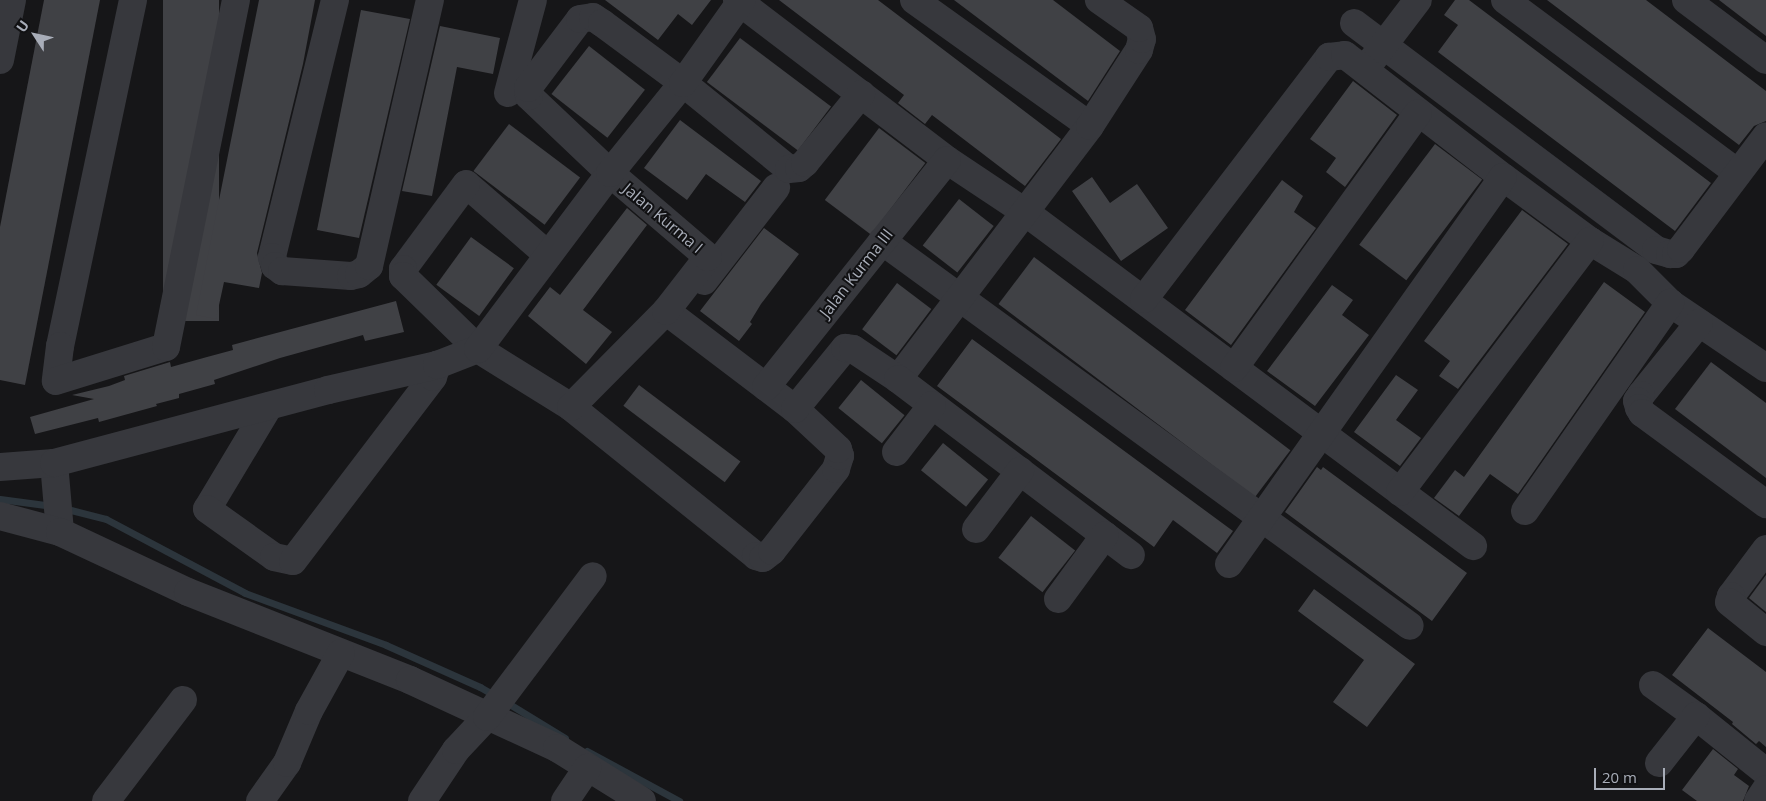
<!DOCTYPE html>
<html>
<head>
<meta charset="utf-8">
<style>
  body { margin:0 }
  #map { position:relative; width:1766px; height:801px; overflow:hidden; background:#161618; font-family:"Open Sans",sans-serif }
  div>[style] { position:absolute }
  .stream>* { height:7px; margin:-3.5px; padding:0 3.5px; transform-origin:3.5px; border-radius:3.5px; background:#2c353c }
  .building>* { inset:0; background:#404145; transform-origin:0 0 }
  .minor>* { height:28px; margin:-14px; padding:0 14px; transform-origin:14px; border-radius:14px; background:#37383d }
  span { translate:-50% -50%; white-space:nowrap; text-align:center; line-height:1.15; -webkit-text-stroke:4px #111113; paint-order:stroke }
  .street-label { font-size:16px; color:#a8adb8 }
  .north { position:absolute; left:10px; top:10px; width:50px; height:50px; -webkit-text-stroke:4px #111113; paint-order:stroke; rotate:305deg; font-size:14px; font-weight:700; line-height:20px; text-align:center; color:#a8adb8 }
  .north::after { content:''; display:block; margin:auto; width:18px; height:22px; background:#a8adb8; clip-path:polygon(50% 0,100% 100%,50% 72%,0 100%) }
  .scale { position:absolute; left:1594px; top:768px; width:71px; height:22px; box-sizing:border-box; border:2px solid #a8adb8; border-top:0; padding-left:6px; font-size:15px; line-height:18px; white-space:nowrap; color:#a8adb8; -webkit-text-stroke:4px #111113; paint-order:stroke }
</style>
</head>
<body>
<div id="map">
  <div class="stream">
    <div style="left:0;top:499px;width:53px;rotate:7.5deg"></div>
    <div style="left:63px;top:508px;width:44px;rotate:14.3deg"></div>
    <div style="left:106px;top:519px;width:157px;rotate:28deg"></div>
    <div style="left:245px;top:593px;width:150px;rotate:20.2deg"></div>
    <div style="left:386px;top:645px;width:103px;rotate:24.1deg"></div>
    <div style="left:480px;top:687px;width:20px;rotate:30deg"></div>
    <div style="left:506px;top:702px;width:69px;rotate:31.4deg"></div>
    <div style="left:587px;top:751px;width:105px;rotate:28.5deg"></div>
  </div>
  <div class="building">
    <div style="clip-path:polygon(44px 0,100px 0,25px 385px,0 380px,0 227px)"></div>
    <div style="left:163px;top:0;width:56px;height:321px"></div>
    <div style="clip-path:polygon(259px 0,315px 0,303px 64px,257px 253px,262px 273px,259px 288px,224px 282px,216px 319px,196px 315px)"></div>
    <div style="clip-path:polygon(605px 0,711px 0,692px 25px,678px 14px,658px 40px)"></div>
    <div style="clip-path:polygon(779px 0,878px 0,1061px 139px,1025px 186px,932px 115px,925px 124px,898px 103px,904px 95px)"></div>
    <div style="clip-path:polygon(954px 0,1053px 0,1120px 51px,1088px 101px)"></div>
    <div style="clip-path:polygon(1455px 0,1469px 0,1711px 183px,1675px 231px,1438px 52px,1458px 25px,1444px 15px)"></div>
    <div style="clip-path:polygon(1547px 0,1646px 0,1766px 91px,1766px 121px,1754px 126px,1739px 145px)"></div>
    <div style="clip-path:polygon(1719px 0,1766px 0,1766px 36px)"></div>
    <div style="clip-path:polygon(361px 10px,410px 19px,359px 238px,317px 230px)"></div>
    <div style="clip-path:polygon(440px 26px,500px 38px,493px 74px,457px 67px,432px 196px,402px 191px)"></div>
    <div style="left:740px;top:38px;width:114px;height:55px;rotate:37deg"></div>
    <div style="left:589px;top:46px;width:71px;height:61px;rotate:38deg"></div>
    <div style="clip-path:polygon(1353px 81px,1397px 115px,1345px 187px,1326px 172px,1336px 158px,1310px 139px)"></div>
    <div style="clip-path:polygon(680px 120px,761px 181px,745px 202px,706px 174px,687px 200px,644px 168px)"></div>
    <div style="left:509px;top:124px;width:89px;height:59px;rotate:37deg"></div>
    <div style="left:879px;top:128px;width:58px;height:90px;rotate:37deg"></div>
    <div style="left:1435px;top:144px;width:59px;height:126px;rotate:37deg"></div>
    <div style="clip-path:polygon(1092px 177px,1110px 203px,1137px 184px,1168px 228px,1121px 261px,1072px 191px)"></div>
    <div style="clip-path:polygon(1282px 180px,1303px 196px,1294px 212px,1316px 228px,1231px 345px,1185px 310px)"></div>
    <div style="left:959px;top:199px;width:44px;height:59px;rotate:38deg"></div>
    <div style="clip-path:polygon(627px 208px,647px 225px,583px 310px,612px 332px,586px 364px,528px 316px,550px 287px,560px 295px)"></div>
    <div style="clip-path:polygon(1522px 210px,1568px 244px,1458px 389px,1439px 376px,1450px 361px,1424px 341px)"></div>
    <div style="clip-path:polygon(764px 228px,799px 254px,761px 304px,750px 322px,752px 324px,739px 341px,700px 311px)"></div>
    <div style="left:471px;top:237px;width:53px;height:59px;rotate:36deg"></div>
    <div style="left:1034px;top:257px;width:321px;height:59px;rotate:37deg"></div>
    <div style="clip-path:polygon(1604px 282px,1645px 312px,1518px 494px,1490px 474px,1459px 516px,1434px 498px,1455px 470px,1464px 477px)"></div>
    <div style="left:897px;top:283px;width:43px;height:58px;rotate:37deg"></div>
    <div style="clip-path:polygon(1332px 285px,1353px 300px,1342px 315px,1369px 335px,1315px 406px,1267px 371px)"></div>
    <div style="clip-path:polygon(396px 301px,404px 332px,365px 341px,363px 335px,280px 358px,214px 380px,215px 384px,179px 394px,179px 398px,156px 404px,157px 406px,99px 422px,98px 418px,35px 434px,30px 417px,94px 399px,72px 395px,109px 386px,125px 380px,124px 376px,170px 362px,171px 367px,207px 357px,233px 350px,232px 345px)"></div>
    <div style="clip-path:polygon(972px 339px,1233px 531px,1217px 553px,1173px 520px,1154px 547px,937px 386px)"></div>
    <div style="clip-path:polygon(1711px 362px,1766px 403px,1766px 478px,1675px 409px)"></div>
    <div style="clip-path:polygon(1396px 375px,1418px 390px,1396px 420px,1421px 438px,1400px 466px,1354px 432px)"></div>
    <div style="left:861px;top:380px;width:56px;height:36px;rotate:39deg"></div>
    <div style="left:639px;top:385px;width:127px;height:26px;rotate:37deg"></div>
    <div style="left:943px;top:443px;width:58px;height:35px;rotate:39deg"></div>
    <div style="clip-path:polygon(1317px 467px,1321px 470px,1323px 467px,1467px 573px,1432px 621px,1285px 512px)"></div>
    <div style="left:1031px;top:516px;width:56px;height:53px;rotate:38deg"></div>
    <div style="clip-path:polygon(1766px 575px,1766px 612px,1749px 598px)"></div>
    <div style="clip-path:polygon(1314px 589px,1415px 664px,1367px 727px,1333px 702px,1364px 660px,1298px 611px)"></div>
    <div style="clip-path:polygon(1708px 628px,1766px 672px,1766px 747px,1759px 741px,1756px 744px,1732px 724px,1733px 722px,1672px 675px)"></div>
    <div style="clip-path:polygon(1713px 749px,1738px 769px,1734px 775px,1749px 786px,1743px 801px,1697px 801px,1682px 790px)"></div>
  </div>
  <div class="minor">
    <div style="left:133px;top:0;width:354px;rotate:101.9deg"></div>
    <div style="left:60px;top:346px;width:35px;rotate:97deg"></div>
    <div style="left:56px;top:381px;width:115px;rotate:-17.2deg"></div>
    <div style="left:166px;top:347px;width:354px;rotate:-78.6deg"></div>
    <div style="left:335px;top:0;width:265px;rotate:103.8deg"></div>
    <div style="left:272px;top:257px;width:9px;rotate:72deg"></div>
    <div style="left:275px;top:266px;width:9px;rotate:36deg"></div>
    <div style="left:282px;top:271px;width:69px;rotate:4.1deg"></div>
    <div style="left:351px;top:276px;width:8px;rotate:-14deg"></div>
    <div style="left:359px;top:274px;width:13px;rotate:-39deg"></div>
    <div style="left:369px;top:266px;width:273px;rotate:-77.1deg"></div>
    <div style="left:737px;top:0;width:264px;rotate:37.3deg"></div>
    <div style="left:947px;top:160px;width:94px;rotate:33.7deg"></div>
    <div style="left:1025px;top:212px;width:559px;rotate:36.71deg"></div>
    <div style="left:914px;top:0;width:216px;rotate:35.6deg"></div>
    <div style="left:1505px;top:0;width:290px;rotate:36.6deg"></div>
    <div style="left:1686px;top:0;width:100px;rotate:36.9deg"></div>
    <div style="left:1354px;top:23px;width:378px;rotate:36.9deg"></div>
    <div style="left:1656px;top:250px;width:15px;rotate:16deg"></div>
    <div style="left:1670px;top:254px;width:6px"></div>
    <div style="left:1676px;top:254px;width:7px;rotate:-45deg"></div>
    <div style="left:1681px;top:249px;width:141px;rotate:-53deg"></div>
    <div style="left:1373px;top:59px;width:74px;rotate:-52.7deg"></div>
    <div style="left:0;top:60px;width:61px;rotate:-78.7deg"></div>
    <div style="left:508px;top:93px;width:96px;rotate:-75deg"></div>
    <div style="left:882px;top:241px;width:653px;rotate:36.1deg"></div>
    <div style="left:548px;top:255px;width:108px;rotate:-139.1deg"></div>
    <div style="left:466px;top:184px;width:106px;rotate:126.5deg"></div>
    <div style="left:403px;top:269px;width:7px;rotate:90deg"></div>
    <div style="left:403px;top:276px;width:105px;rotate:44.2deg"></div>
    <div style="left:478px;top:349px;width:110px;rotate:31.9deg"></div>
    <div style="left:571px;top:407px;width:238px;rotate:38.8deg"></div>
    <div style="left:756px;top:556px;width:7px;rotate:16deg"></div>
    <div style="left:763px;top:558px;width:11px;rotate:-38deg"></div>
    <div style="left:772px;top:551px;width:104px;rotate:-52deg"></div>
    <div style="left:836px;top:469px;width:14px;rotate:-73deg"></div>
    <div style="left:840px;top:456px;width:7px;rotate:-106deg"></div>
    <div style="left:838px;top:449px;width:59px;rotate:-137.1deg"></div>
    <div style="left:795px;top:409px;width:162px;rotate:-142.8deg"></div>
    <div style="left:704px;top:281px;width:118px;rotate:-52.3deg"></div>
    <div style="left:1144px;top:299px;width:305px;rotate:-52.6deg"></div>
    <div style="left:1329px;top:57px;width:16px;rotate:-7deg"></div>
    <div style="left:1345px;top:55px;width:200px;rotate:37.7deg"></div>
    <div style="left:1503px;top:177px;width:108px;rotate:36.3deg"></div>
    <div style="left:1590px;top:241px;width:55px;rotate:31.7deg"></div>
    <div style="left:1637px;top:270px;width:47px;rotate:45deg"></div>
    <div style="left:1670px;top:303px;width:116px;rotate:34.1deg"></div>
    <div style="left:1699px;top:323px;width:92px;rotate:128.9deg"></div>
    <div style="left:1641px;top:395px;width:7px;rotate:124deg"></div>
    <div style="left:1637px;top:401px;width:7px;rotate:74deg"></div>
    <div style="left:1639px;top:408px;width:6px;rotate:59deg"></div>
    <div style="left:1642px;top:413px;width:154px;rotate:36.3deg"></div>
    <div style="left:1234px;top:368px;width:314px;rotate:-54.2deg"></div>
    <div style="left:898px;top:379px;width:318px;rotate:-52.8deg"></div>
    <div style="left:1090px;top:126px;width:90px;rotate:-57.2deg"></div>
    <div style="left:1139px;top:50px;width:11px;rotate:-75deg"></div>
    <div style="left:1142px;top:39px;width:11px;rotate:-105deg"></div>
    <div style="left:1139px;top:28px;width:49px;rotate:-145deg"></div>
    <div style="left:766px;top:387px;width:290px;rotate:-51.4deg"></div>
    <div style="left:269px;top:406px;width:120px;rotate:121deg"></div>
    <div style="left:207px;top:509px;width:82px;rotate:35.6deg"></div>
    <div style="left:274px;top:557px;width:19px;rotate:12deg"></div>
    <div style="left:293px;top:561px;width:231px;rotate:-52.7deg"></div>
    <div style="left:433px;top:377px;width:13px;rotate:-72deg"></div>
    <div style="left:571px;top:407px;width:135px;rotate:-45.3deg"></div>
    <div style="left:666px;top:311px;width:68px;rotate:-52.1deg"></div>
    <div style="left:708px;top:257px;width:129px;rotate:-139.4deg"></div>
    <div style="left:610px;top:173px;width:112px;rotate:-136.5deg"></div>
    <div style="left:529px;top:96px;width:8px;rotate:-97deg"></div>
    <div style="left:528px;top:88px;width:86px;rotate:-53deg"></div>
    <div style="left:580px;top:19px;width:13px;rotate:-9deg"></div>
    <div style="left:593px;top:17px;width:11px;rotate:34deg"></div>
    <div style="left:602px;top:23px;width:101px;rotate:36.5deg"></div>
    <div style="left:683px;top:83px;width:136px;rotate:39.1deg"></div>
    <div style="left:789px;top:169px;width:10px;rotate:-6deg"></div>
    <div style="left:799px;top:168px;width:8px;rotate:-40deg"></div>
    <div style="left:805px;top:163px;width:89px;rotate:-50.9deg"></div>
    <div style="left:795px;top:409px;width:79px;rotate:-50.7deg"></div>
    <div style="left:845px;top:348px;width:8px;rotate:7deg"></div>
    <div style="left:853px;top:349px;width:54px;rotate:33.7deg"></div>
    <div style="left:898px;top:379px;width:292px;rotate:37.1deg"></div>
    <div style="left:896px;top:452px;width:59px;rotate:-52.5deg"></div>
    <div style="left:54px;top:463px;width:69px;rotate:85deg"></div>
    <div style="left:0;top:467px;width:54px;rotate:-4.2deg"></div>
    <div style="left:54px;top:463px;width:284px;rotate:-14.9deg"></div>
    <div style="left:328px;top:390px;width:112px;rotate:-12.9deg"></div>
    <div style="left:437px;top:365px;width:44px;rotate:-21.3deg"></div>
    <div style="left:478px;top:349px;width:220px;rotate:-53.1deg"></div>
    <div style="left:610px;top:173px;width:116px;rotate:-51deg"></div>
    <div style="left:683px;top:83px;width:102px;rotate:-54.6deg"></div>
    <div style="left:1400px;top:492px;width:315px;rotate:-52.9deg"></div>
    <div style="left:1525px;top:511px;width:254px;rotate:-55.1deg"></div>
    <div style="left:0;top:516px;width:62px;rotate:14.9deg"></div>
    <div style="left:60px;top:532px;width:141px;rotate:25.1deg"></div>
    <div style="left:188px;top:592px;width:239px;rotate:21.6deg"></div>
    <div style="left:410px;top:680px;width:162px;rotate:24.8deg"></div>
    <div style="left:557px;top:748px;width:100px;rotate:31.9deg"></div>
    <div style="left:976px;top:529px;width:73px;rotate:-52.8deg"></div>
    <div style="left:1766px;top:549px;width:59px;rotate:126.7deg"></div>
    <div style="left:1731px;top:596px;width:6px;rotate:108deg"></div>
    <div style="left:1729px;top:602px;width:48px;rotate:39deg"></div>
    <div style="left:1229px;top:564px;width:474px;rotate:-54.7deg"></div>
    <div style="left:1058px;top:599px;width:79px;rotate:-53.7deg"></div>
    <div style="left:1653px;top:685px;width:53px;rotate:35.8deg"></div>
    <div style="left:1696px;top:716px;width:90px;rotate:38.7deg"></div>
    <div style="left:1659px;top:763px;width:60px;rotate:-51.8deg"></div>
    <div style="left:106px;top:801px;width:127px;rotate:-52.7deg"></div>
    <div style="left:260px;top:801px;width:47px;rotate:-54.6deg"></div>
    <div style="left:287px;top:763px;width:56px;rotate:-67.1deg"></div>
    <div style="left:309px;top:711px;width:66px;rotate:-61.1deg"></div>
    <div style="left:422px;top:801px;width:61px;rotate:-56.3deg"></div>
    <div style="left:456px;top:750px;width:45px;rotate:-46.8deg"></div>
    <div style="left:487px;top:717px;width:176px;rotate:-53.1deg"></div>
    <div style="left:565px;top:801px;width:40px;rotate:-56deg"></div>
    <div style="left:1758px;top:801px;width:14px;rotate:-56deg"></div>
  </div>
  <div class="street-label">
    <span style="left:663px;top:218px;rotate:40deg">Jalan Kurma I</span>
    <span style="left:856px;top:273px;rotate:-52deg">Jalan Kurma III</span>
  </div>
  <div class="north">U</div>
  <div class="scale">20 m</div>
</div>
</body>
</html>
